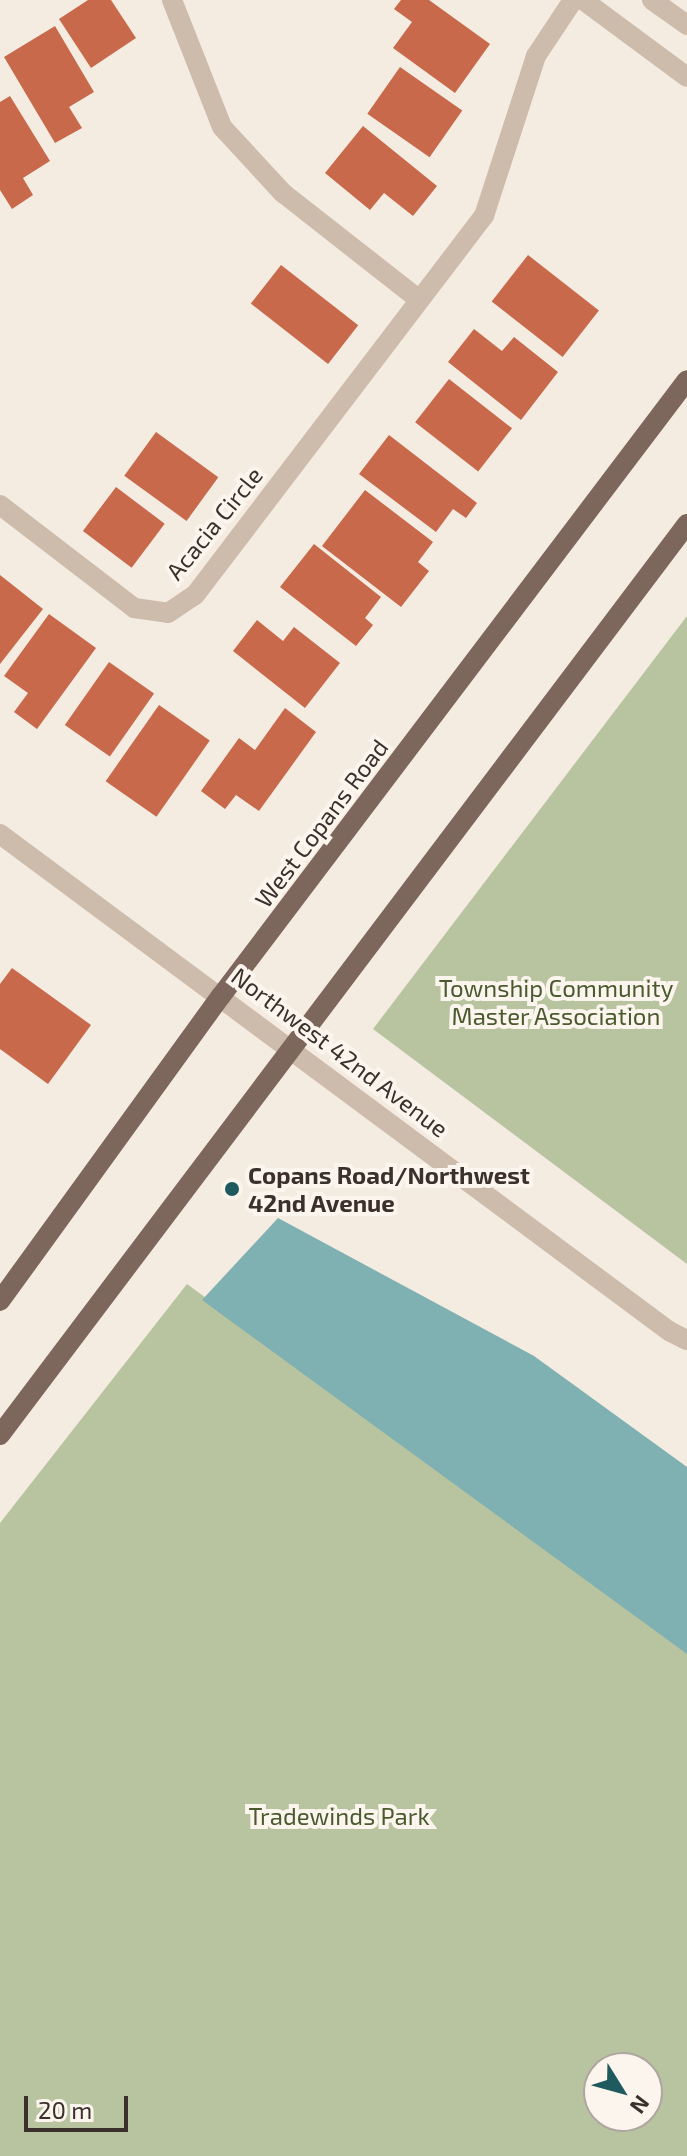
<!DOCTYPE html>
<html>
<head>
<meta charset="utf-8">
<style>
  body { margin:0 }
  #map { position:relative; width:687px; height:2156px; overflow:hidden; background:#f4ebe1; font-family:"Exo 2",sans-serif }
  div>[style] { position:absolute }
  .green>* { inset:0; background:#b8c4a0 }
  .water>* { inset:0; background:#7fb0b2 }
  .building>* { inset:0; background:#c8694b; transform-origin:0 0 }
  .minor>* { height:20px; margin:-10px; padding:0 10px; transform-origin:10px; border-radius:10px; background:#cdbbac }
  .major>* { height:20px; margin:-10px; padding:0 10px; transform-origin:10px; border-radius:10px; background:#7d675c }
  .dots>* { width:22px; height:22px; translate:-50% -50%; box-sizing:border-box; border:4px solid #fbf5ee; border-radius:50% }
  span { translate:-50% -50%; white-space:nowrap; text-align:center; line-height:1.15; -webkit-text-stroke:8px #fbf5ee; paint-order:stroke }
  .street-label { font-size:24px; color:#3b302b }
  .park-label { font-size:24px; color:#4a5a2e }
  .poi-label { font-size:24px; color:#3b302b; font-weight:700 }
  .left { translate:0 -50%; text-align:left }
  .north { position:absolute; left:583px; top:2052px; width:80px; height:80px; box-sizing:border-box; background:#fbf5ee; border:2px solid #aea6a0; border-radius:50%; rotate:127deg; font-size:22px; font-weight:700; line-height:32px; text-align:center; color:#3b302b }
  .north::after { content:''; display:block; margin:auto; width:28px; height:36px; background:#1f5a5e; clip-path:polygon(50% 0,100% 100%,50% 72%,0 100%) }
  .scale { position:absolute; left:24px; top:2096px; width:104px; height:36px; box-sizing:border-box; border:4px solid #3b302b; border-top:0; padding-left:10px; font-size:24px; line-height:28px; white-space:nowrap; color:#3b302b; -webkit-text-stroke:6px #fbf5ee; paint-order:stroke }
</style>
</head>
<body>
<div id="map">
  <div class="green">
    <div style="clip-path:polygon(687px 616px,687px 1264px,373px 1029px)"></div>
    <div style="clip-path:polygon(evenodd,187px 1284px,687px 1651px,687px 2156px,0 2156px,0 1523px,187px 1284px,599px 2068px,647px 2068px,647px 2116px,599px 2116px,599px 2068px)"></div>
  </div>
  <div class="water">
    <div style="clip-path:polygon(278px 1218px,534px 1356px,687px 1467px,687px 1654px,202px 1300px)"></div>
  </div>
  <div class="building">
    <div style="clip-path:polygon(88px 0,111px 0,136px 38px,91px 68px,59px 19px)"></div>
    <div style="clip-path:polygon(401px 0,429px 0,490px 44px,455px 93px,393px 48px,412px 22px,394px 9px)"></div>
    <div style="clip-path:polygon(55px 26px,94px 92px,69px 107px,82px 128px,55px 143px,4px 57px)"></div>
    <div style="left:400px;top:67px;width:76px;height:57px;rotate:35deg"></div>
    <div style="clip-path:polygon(10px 96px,50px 161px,23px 178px,33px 195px,12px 209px,0 190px,0 102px)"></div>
    <div style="clip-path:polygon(363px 126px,437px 186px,413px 216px,384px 193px,370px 210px,325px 173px)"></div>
    <div style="left:528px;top:255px;width:90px;height:59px;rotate:38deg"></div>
    <div style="left:281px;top:265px;width:98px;height:49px;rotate:38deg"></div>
    <div style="clip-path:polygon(474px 329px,502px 351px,514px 337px,558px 372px,521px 420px,448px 362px)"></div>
    <div style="left:449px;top:379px;width:80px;height:55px;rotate:38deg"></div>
    <div style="left:156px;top:432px;width:77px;height:54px;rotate:36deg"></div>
    <div style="clip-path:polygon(389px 435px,477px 503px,466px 518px,453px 509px,436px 532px,359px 474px)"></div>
    <div style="left:116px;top:487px;width:61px;height:55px;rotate:37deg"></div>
    <div style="clip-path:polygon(365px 490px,433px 542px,418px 562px,429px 571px,401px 607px,322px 546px)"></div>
    <div style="clip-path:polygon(314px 544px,381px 597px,365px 618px,373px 625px,356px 646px,280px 587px)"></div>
    <div style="clip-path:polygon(0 575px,43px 609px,0 664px)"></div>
    <div style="clip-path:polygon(49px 614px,96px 648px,37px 729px,14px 712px,28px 693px,4px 676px)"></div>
    <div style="clip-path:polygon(257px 620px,283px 641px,294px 627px,340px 663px,305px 708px,233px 651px)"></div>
    <div style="left:109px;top:662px;width:55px;height:77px;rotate:35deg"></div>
    <div style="left:159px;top:705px;width:62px;height:93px;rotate:35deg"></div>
    <div style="clip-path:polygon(285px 708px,316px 732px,259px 811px,236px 795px,225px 809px,201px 791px,239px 738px,255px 750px)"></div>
    <div style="clip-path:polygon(12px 968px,91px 1025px,48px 1084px,0 1049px,0 984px)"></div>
  </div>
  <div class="minor">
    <div style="left:172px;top:0;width:136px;rotate:68.5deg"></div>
    <div style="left:222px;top:127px;width:90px;rotate:47.3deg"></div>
    <div style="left:283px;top:193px;width:172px;rotate:38.1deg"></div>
    <div style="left:583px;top:0;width:129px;rotate:36.5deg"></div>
    <div style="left:652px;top:0;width:43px;rotate:35.5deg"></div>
    <div style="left:0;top:505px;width:169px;rotate:37.5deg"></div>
    <div style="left:134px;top:608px;width:34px;rotate:8deg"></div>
    <div style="left:168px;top:613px;width:32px;rotate:-34deg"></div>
    <div style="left:195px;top:595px;width:477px;rotate:-52.7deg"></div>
    <div style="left:484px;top:216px;width:168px;rotate:-72deg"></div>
    <div style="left:536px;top:56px;width:67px;rotate:-56.5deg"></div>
    <div style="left:0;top:834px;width:833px;rotate:36.61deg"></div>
    <div style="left:669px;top:1331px;width:20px;rotate:27deg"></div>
  </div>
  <div class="major">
    <div style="left:0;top:1301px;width:377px;rotate:-54.1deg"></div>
    <div style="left:221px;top:996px;width:772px;rotate:-52.89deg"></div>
    <div style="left:0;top:1435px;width:1141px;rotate:-52.98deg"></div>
  </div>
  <div class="dots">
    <div style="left:232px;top:1189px;background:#1f5a5e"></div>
  </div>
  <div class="street-label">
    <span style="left:214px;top:523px;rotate:-51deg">Acacia Circle</span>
    <span style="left:321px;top:823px;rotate:-53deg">West Copans Road</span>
    <span style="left:340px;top:1052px;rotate:37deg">Northwest 42nd Avenue</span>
  </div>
  <div class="park-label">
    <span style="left:556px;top:1002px">Township Community<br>Master Association</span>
    <span style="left:339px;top:1816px">Tradewinds Park</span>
  </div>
  <div class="poi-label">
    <span class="left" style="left:248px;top:1189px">Copans Road/Northwest<br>42nd Avenue</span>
  </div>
  <div class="north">N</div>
  <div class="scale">20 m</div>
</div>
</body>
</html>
